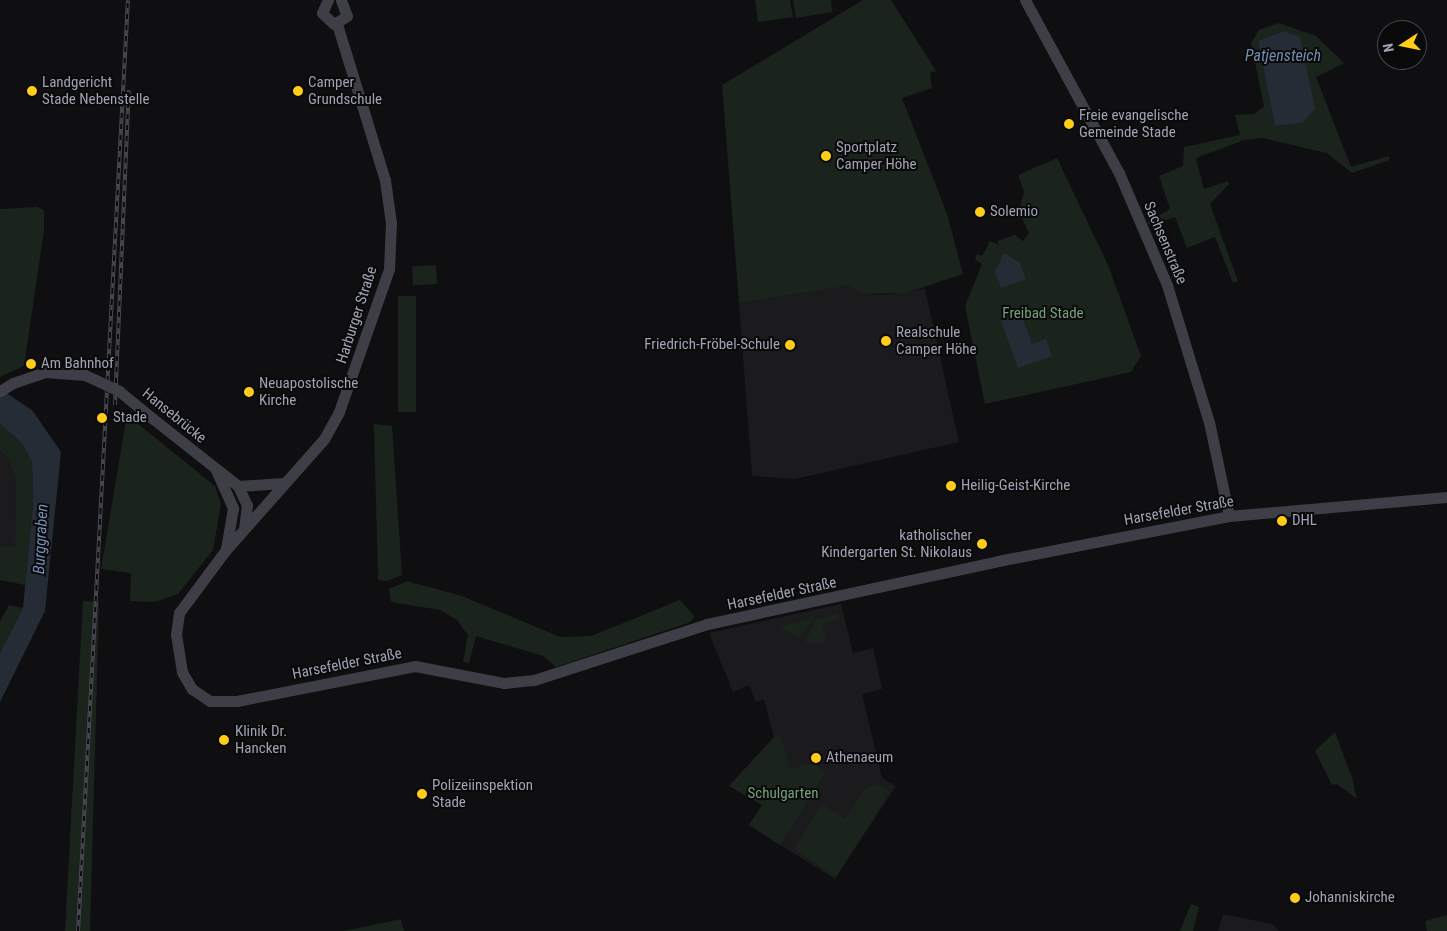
<!DOCTYPE html>
<html>
<head>
<meta charset="utf-8">
<style>
  body { margin:0 }
  #map { position:relative; width:1447px; height:931px; overflow:hidden; background:#0f0f11; font-family:"Roboto Condensed",sans-serif }
  div>[style] { position:absolute }
  .built>* { inset:0; background:#1b1b1e }
  .green>* { inset:0; background:#1b231d; transform-origin:0 0 }
  .water>* { inset:0; background:#252c35 }
  .secondary>* { height:11px; margin:-5.5px; padding:0 5.5px; transform-origin:5.5px; border-radius:5.5px; background:#3e3f46 }
  .rail>* { height:4px; margin-top:-2px; transform-origin:0; background:repeating-linear-gradient(90deg,#0a0a0b 0 5.5px,#47484f 0 11px); box-sizing:border-box; border-block:1px solid #47484f }
  .secondary-bridge>* { height:11px; margin:-5.5px; padding:0 5.5px; transform-origin:5.5px; border-radius:5.5px; background:#3e3f46 }
  .dots>* { width:14px; height:14px; translate:-50% -50%; box-sizing:border-box; border:2px solid #0a0a0b; border-radius:50% }
  span { translate:-50% -50%; white-space:nowrap; text-align:center; line-height:1.15; -webkit-text-stroke:4px #0a0a0b; paint-order:stroke }
  .poi-label { font-size:15px; color:#9fa3b3 }
  .left { translate:0 -50%; text-align:left }
  .right { translate:-100% -50%; text-align:right }
  .street-label { font-size:15px; color:#9fa3b3 }
  .park-label { font-size:15px; color:#74a07b }
  .water-label { font-size:16px; color:#728cb2; font-style:italic }
  .north { position:absolute; left:1377px; top:20px; width:50px; height:50px; box-sizing:border-box; background:#0a0a0b; border:1px solid #46474e; border-radius:50%; rotate:259deg; font-size:14px; font-weight:700; line-height:20px; text-align:center; color:#9fa3b3 }
  .north::after { content:''; display:block; margin:auto; width:18px; height:22px; background:#ffcc18; clip-path:polygon(50% 0,100% 100%,50% 72%,0 100%) }
</style>
</head>
<body>
<div id="map">
  <div class="built">
    <div style="clip-path:polygon(848px 286px,865px 294px,884px 295px,925px 289px,959px 442px,795px 479px,752px 476px,739px 303px)"></div>
    <div style="clip-path:polygon(0 451px,9px 459px,16px 481px,15px 546px,0 545px)"></div>
    <div style="clip-path:polygon(841px 604px,853px 653px,873px 648px,882px 689px,862px 694px,882px 778px,896px 786px,835px 879px,749px 825px,762px 805px,729px 786px,774px 737px,764px 699px,756px 702px,749px 685px,733px 692px,709px 633px)"></div>
    <div style="clip-path:polygon(1223px 914px,1272px 924px,1280px 931px,1218px 931px)"></div>
  </div>
  <div class="green">
    <div style="clip-path:polygon(755px 0,790px 0,793px 17px,758px 22px)"></div>
    <div style="clip-path:polygon(793px 0,831px 0,832px 12px,796px 18px)"></div>
    <div style="clip-path:polygon(863px 0,891px 0,936px 71px,930px 73px,932px 88px,902px 98px,947px 214px,963px 274px,906px 293px,865px 294px,848px 286px,739px 303px,722px 85px)"></div>
    <div style="clip-path:polygon(evenodd,1279px 23px,1316px 36px,1344px 63px,1316px 77px,1351px 167px,1389px 156px,1389px 160px,1352px 173px,1327px 153px,1263px 138px,1244px 140px,1196px 158px,1204px 189px,1228px 181px,1229px 184px,1210px 204px,1238px 281px,1233px 283px,1215px 237px,1187px 248px,1175px 217px,1150px 226px,1147px 222px,1170px 209px,1159px 176px,1183px 166px,1184px 147px,1240px 135px,1235px 115px,1254px 114px,1264px 106px,1251px 43px,1259px 30px,1279px 23px,1283px 31px,1302px 123px,1275px 126px,1258px 41px,1283px 31px)"></div>
    <div style="clip-path:polygon(1057px 158px,1108px 265px,1141px 356px,1131px 372px,985px 404px,965px 306px,982px 264px,975px 259px,977px 254px,982px 256px,990px 241px,999px 245px,997px 241px,1015px 235px,1023px 241px,1029px 233px,1021px 216px,1025px 213px,1020px 207px,1024px 192px,1018px 175px)"></div>
    <div style="clip-path:polygon(37px 207px,44px 210px,44px 230px,24px 366px,0 377px,0 209px)"></div>
    <div style="left:436px;top:265px;width:19px;height:24px;rotate:87deg"></div>
    <div style="left:398px;top:296px;width:18px;height:116px"></div>
    <div style="clip-path:polygon(127px 415px,215px 486px,221px 504px,213px 550px,178px 594px,155px 602px,130px 601px,131px 573px,101px 569px)"></div>
    <div style="clip-path:polygon(0 424px,22px 443px,32px 462px,33px 503px,25px 585px,0 580px,0 545px,15px 546px,16px 481px,9px 459px,0 451px)"></div>
    <div style="clip-path:polygon(374px 424px,392px 426px,402px 575px,387px 581px,378px 580px)"></div>
    <div style="clip-path:polygon(407px 581px,462px 596px,560px 637px,591px 636px,680px 600px,695px 617px,688px 623px,556px 667px,543px 656px,476px 636px,469px 663px,463px 662px,468px 635px,457px 620px,440px 610px,391px 602px,389px 589px)"></div>
    <div style="clip-path:polygon(83px 601px,99px 602px,90px 931px,65px 931px)"></div>
    <div style="clip-path:polygon(9px 605px,23px 608px,0 653px,0 621px)"></div>
    <div style="clip-path:polygon(837px 613px,839px 619px,822px 624px,826px 642px,805px 642px,816px 620px)"></div>
    <div style="clip-path:polygon(814px 619px,799px 638px,779px 626px)"></div>
    <div style="clip-path:polygon(1335px 732px,1352px 778px,1357px 799px,1337px 784px,1332px 785px,1315px 751px)"></div>
    <div style="clip-path:polygon(781px 736px,789px 769px,813px 764px,826px 772px,780px 845px,749px 825px,762px 805px,729px 786px,774px 737px)"></div>
    <div style="clip-path:polygon(877px 784px,890px 791px,836px 877px,794px 849px,822px 804px,845px 819px,866px 787px)"></div>
    <div style="clip-path:polygon(1191px 904px,1199px 907px,1193px 931px,1180px 931px)"></div>
    <div style="clip-path:polygon(1447px 915px,1447px 931px,1427px 931px,1425px 921px)"></div>
    <div style="clip-path:polygon(401px 919px,404px 931px,344px 931px)"></div>
  </div>
  <div class="water">
    <div style="clip-path:polygon(1283px 31px,1300px 37px,1315px 109px,1302px 123px,1275px 126px,1258px 41px)"></div>
    <div style="clip-path:polygon(1004px 253px,1020px 263px,1026px 279px,1001px 288px,995px 272px)"></div>
    <div style="clip-path:polygon(1021px 314px,1032px 344px,1046px 339px,1052px 356px,1018px 368px,1001px 321px)"></div>
    <div style="clip-path:polygon(0 389px,32px 410px,61px 452px,45px 611px,0 702px,0 653px,23px 608px,33px 503px,32px 462px,22px 443px,0 424px)"></div>
  </div>
  <div class="secondary">
    <div style="left:328px;top:0;width:14px;rotate:115deg"></div>
    <div style="left:322px;top:13px;width:16px;rotate:43deg"></div>
    <div style="left:334px;top:24px;width:15px;rotate:-32deg"></div>
    <div style="left:347px;top:16px;width:17px;rotate:-111deg"></div>
    <div style="left:1025px;top:0;width:197px;rotate:61.5deg"></div>
    <div style="left:1119px;top:173px;width:122px;rotate:66.8deg"></div>
    <div style="left:1167px;top:285px;width:143px;rotate:73deg"></div>
    <div style="left:1209px;top:422px;width:96px;rotate:78deg"></div>
    <div style="left:337px;top:24px;width:163px;rotate:72.9deg"></div>
    <div style="left:385px;top:180px;width:43px;rotate:82.1deg"></div>
    <div style="left:391px;top:223px;width:46px;rotate:92.5deg"></div>
    <div style="left:389px;top:269px;width:151px;rotate:109.3deg"></div>
    <div style="left:339px;top:412px;width:31px;rotate:119deg"></div>
    <div style="left:324px;top:439px;width:149px;rotate:131.5deg"></div>
    <div style="left:225px;top:551px;width:77px;rotate:126.6deg"></div>
    <div style="left:179px;top:613px;width:21px;rotate:98deg"></div>
    <div style="left:176px;top:634px;width:38px;rotate:81deg"></div>
    <div style="left:182px;top:672px;width:20px;rotate:60deg"></div>
    <div style="left:192px;top:689px;width:22px;rotate:34deg"></div>
    <div style="left:210px;top:701px;width:27px"></div>
    <div style="left:237px;top:701px;width:181px;rotate:-11.1deg"></div>
    <div style="left:415px;top:666px;width:91px;rotate:10.8deg"></div>
    <div style="left:504px;top:683px;width:30px;rotate:-6deg"></div>
    <div style="left:534px;top:680px;width:182px;rotate:-17.9deg"></div>
    <div style="left:707px;top:624px;width:298px;rotate:-12.2deg"></div>
    <div style="left:998px;top:561px;width:235px;rotate:-11deg"></div>
    <div style="left:1229px;top:516px;width:219px;rotate:-5deg"></div>
    <div style="left:0;top:391px;width:15px;rotate:-32deg"></div>
    <div style="left:152px;top:418px;width:110px;rotate:38.3deg"></div>
    <div style="left:238px;top:486px;width:21px;rotate:65deg"></div>
    <div style="left:247px;top:505px;width:24px;rotate:97deg"></div>
    <div style="left:216px;top:470px;width:42px;rotate:65.9deg"></div>
    <div style="left:233px;top:508px;width:42px;rotate:99.7deg"></div>
    <div style="left:238px;top:486px;width:46px;rotate:-3.7deg"></div>
  </div>
  <div class="rail">
    <div style="left:115px;top:405px;width:315px;rotate:-87.5deg"></div>
    <div style="left:78px;top:931px;width:932px;rotate:-86.93deg"></div>
  </div>
  <div class="secondary-bridge">
    <div style="left:13px;top:383px;width:34px;rotate:-19deg"></div>
    <div style="left:45px;top:372px;width:40px;rotate:4.3deg"></div>
    <div style="left:85px;top:375px;width:38px;rotate:25deg"></div>
    <div style="left:119px;top:391px;width:43px;rotate:39.3deg"></div>
  </div>
  <div class="dots">
    <div style="left:32px;top:91px;background:#ffcc18"></div>
    <div style="left:298px;top:91px;background:#ffcc18"></div>
    <div style="left:1069px;top:124px;background:#ffcc18"></div>
    <div style="left:826px;top:156px;background:#ffcc18"></div>
    <div style="left:980px;top:212px;background:#ffcc18"></div>
    <div style="left:886px;top:341px;background:#ffcc18"></div>
    <div style="left:790px;top:345px;background:#ffcc18"></div>
    <div style="left:31px;top:364px;background:#ffcc18"></div>
    <div style="left:249px;top:392px;background:#ffcc18"></div>
    <div style="left:102px;top:418px;background:#ffcc18"></div>
    <div style="left:951px;top:486px;background:#ffcc18"></div>
    <div style="left:1282px;top:521px;background:#ffcc18"></div>
    <div style="left:982px;top:544px;background:#ffcc18"></div>
    <div style="left:224px;top:740px;background:#ffcc18"></div>
    <div style="left:816px;top:758px;background:#ffcc18"></div>
    <div style="left:422px;top:794px;background:#ffcc18"></div>
    <div style="left:1295px;top:898px;background:#ffcc18"></div>
  </div>
  <div class="poi-label">
    <span class="left" style="left:42px;top:91px">Landgericht<br>Stade Nebenstelle</span>
    <span class="left" style="left:308px;top:91px">Camper<br>Grundschule</span>
    <span class="left" style="left:1079px;top:124px">Freie evangelische<br>Gemeinde Stade</span>
    <span class="left" style="left:836px;top:156px">Sportplatz<br>Camper Höhe</span>
    <span class="left" style="left:990px;top:212px">Solemio</span>
    <span class="left" style="left:896px;top:341px">Realschule<br>Camper Höhe</span>
    <span class="right" style="left:780px;top:345px">Friedrich-Fröbel-Schule</span>
    <span class="left" style="left:41px;top:364px">Am Bahnhof</span>
    <span class="left" style="left:259px;top:392px">Neuapostolische<br>Kirche</span>
    <span class="left" style="left:113px;top:418px">Stade</span>
    <span class="left" style="left:961px;top:486px">Heilig-Geist-Kirche</span>
    <span class="left" style="left:1292px;top:521px">DHL</span>
    <span class="right" style="left:972px;top:544px">katholischer<br>Kindergarten St. Nikolaus</span>
    <span class="left" style="left:235px;top:740px">Klinik Dr.<br>Hancken</span>
    <span class="left" style="left:826px;top:758px">Athenaeum</span>
    <span class="left" style="left:432px;top:794px">Polizeiinspektion<br>Stade</span>
    <span class="left" style="left:1305px;top:898px">Johanniskirche</span>
  </div>
  <div class="street-label">
    <span style="left:1165px;top:243px;rotate:67deg">Sachsenstraße</span>
    <span style="left:357px;top:315px;rotate:-72deg">Harburger Straße</span>
    <span style="left:174px;top:416px;rotate:39deg">Hansebrücke</span>
    <span style="left:1179px;top:511px;rotate:-10deg">Harsefelder Straße</span>
    <span style="left:782px;top:594px;rotate:-12deg">Harsefelder Straße</span>
    <span style="left:347px;top:664px;rotate:-11deg">Harsefelder Straße</span>
  </div>
  <div class="park-label">
    <span style="left:1043px;top:314px">Freibad Stade</span>
    <span style="left:783px;top:794px">Schulgarten</span>
  </div>
  <div class="water-label">
    <span style="left:1283px;top:56px">Patjensteich</span>
    <span style="left:41px;top:539px;rotate:-87deg">Burggraben</span>
  </div>
  <div class="north">N</div>
</div>
</body>
</html>
